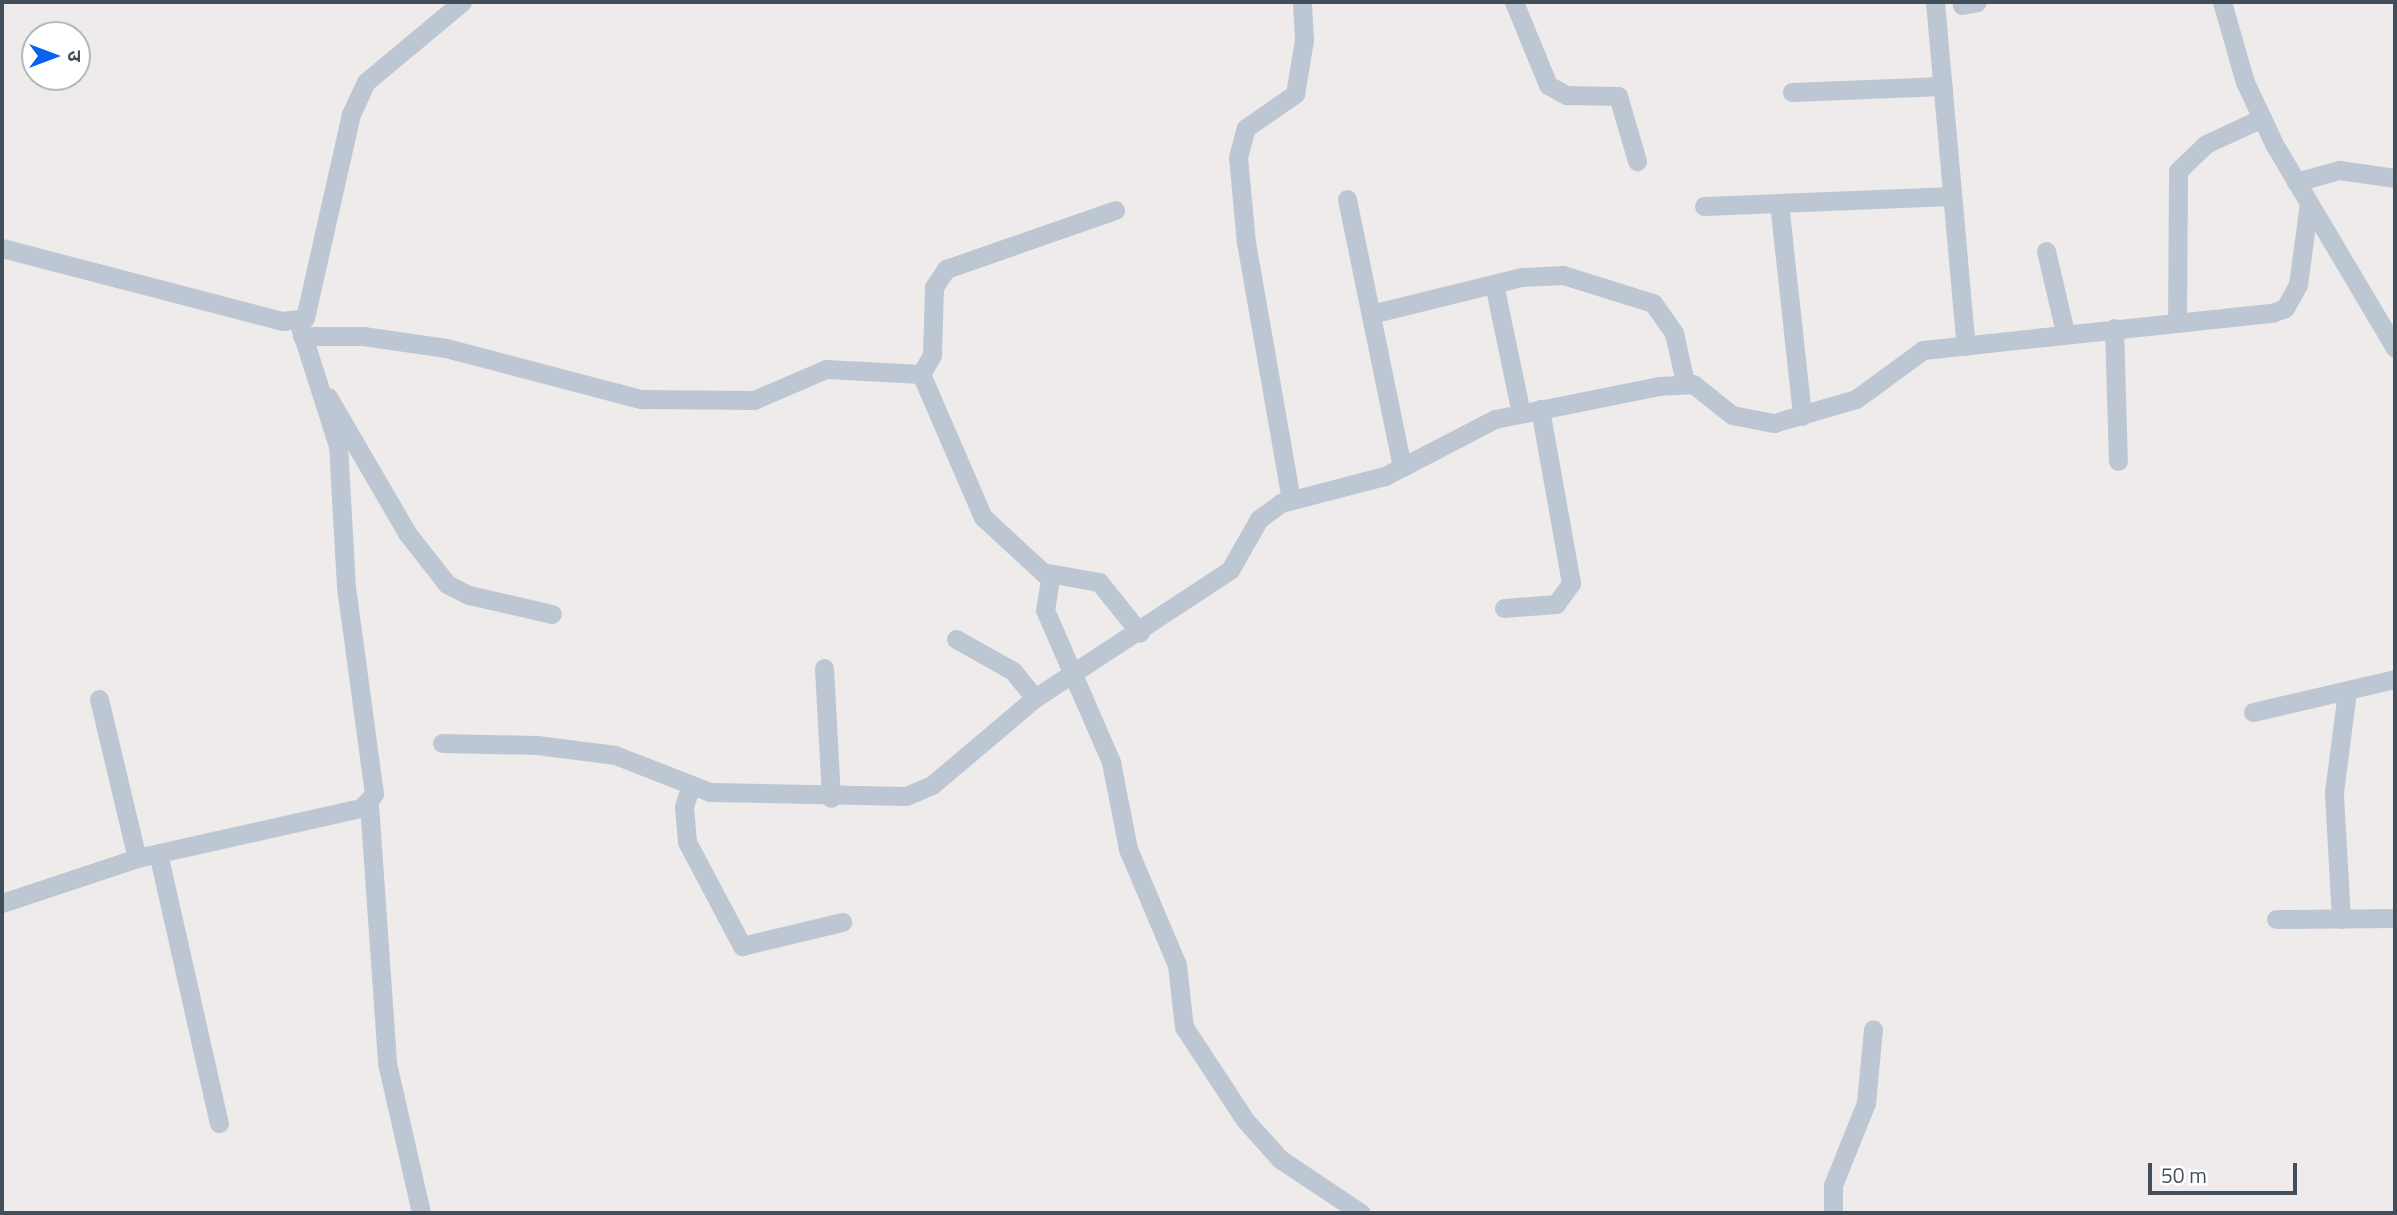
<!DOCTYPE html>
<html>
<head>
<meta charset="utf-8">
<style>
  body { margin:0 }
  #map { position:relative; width:2397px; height:1215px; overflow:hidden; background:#efebeb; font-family:"Titillium Web","Noto Sans Devanagari",sans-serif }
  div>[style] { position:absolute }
  .minor>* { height:19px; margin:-9.5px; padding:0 9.5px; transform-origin:9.5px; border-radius:9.5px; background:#bdc7d3 }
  span { translate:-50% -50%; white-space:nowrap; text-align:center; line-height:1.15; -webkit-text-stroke:7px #fff; paint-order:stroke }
  .frame { position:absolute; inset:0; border:4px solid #424e5a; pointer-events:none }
  .north { position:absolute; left:21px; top:21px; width:70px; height:70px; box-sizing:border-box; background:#fff; border:2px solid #b3b8bd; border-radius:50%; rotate:90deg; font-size:19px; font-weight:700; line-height:28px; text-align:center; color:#424e5a }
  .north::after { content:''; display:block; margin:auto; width:24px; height:32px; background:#0a62ea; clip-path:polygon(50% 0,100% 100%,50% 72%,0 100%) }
  .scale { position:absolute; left:2148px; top:1163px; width:149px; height:32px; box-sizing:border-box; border:4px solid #424e5a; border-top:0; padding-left:9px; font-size:21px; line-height:24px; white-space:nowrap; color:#424e5a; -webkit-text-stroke:5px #fff; paint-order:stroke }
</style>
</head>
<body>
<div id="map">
  <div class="minor">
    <div style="left:1514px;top:2px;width:90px;rotate:67.7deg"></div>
    <div style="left:1548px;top:85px;width:21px;rotate:29deg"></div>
    <div style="left:1566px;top:95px;width:52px;rotate:1.1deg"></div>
    <div style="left:1618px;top:96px;width:68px;rotate:73.7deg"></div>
    <div style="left:1935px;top:2px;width:345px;rotate:84.9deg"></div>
    <div style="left:2222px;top:2px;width:83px;rotate:74deg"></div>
    <div style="left:2245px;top:82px;width:68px;rotate:64.9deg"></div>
    <div style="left:2274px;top:144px;width:237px;rotate:59.3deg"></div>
    <div style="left:1962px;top:5px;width:15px;rotate:-11deg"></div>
    <div style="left:1792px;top:92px;width:151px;rotate:-2.3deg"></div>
    <div style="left:2296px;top:182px;width:45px;rotate:-15.6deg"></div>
    <div style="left:2339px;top:170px;width:57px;rotate:8.1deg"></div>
    <div style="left:1347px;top:199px;width:274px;rotate:78.4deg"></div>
    <div style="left:1779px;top:203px;width:214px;rotate:83.8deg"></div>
    <div style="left:1704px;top:206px;width:248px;rotate:-2.3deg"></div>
    <div style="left:2px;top:248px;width:289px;rotate:14.6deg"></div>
    <div style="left:282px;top:321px;width:23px;rotate:-7deg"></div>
    <div style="left:305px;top:318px;width:209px;rotate:-77.3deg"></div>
    <div style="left:351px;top:114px;width:35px;rotate:-65deg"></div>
    <div style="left:366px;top:82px;width:125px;rotate:-39.8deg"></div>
    <div style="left:2046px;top:251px;width:83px;rotate:76.8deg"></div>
    <div style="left:1494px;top:284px;width:132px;rotate:78.2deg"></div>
    <div style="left:1371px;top:314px;width:155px;rotate:-13.8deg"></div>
    <div style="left:1522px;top:277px;width:41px;rotate:-2.8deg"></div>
    <div style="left:1563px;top:275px;width:94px;rotate:17.3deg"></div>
    <div style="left:1653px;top:303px;width:37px;rotate:55deg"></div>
    <div style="left:1674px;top:333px;width:50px;rotate:77.3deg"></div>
    <div style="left:2177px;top:323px;width:152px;rotate:-89.6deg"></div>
    <div style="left:2178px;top:171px;width:39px;rotate:-44deg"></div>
    <div style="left:2206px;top:144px;width:62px;rotate:-24.9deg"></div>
    <div style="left:2114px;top:328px;width:133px;rotate:88.3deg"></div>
    <div style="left:302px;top:336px;width:61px"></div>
    <div style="left:363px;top:336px;width:84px;rotate:8.2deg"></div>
    <div style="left:446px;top:348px;width:202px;rotate:14.7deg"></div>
    <div style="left:641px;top:399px;width:113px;rotate:0.5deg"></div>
    <div style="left:754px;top:400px;width:78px;rotate:-23.3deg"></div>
    <div style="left:826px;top:369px;width:95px;rotate:3deg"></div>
    <div style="left:921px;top:374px;width:22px;rotate:-60deg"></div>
    <div style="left:932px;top:355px;width:68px;rotate:-88.3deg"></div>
    <div style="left:934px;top:287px;width:22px;rotate:-56deg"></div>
    <div style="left:946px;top:269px;width:179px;rotate:-19.2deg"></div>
    <div style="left:921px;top:374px;width:156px;rotate:66.6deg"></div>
    <div style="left:983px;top:517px;width:91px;rotate:42.8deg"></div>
    <div style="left:1050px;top:579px;width:31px;rotate:99deg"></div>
    <div style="left:1045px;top:610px;width:166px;rotate:66.5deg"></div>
    <div style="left:1111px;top:762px;width:89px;rotate:78.9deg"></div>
    <div style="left:1128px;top:849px;width:126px;rotate:67.1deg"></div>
    <div style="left:1177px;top:965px;width:62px;rotate:83.6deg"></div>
    <div style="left:1184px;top:1027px;width:111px;rotate:56.7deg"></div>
    <div style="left:1245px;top:1120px;width:52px;rotate:48.1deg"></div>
    <div style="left:1280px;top:1159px;width:97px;rotate:33.7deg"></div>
    <div style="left:328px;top:397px;width:157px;rotate:59.8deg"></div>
    <div style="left:407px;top:533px;width:65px;rotate:51.9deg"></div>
    <div style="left:447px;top:584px;width:25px;rotate:27deg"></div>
    <div style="left:469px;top:595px;width:85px;rotate:12.9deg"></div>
    <div style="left:1291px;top:500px;width:261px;rotate:-99.9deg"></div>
    <div style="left:1246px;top:243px;width:86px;rotate:-95.3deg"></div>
    <div style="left:1238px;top:157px;width:30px;rotate:-75deg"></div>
    <div style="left:1246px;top:128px;width:60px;rotate:-34.8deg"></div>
    <div style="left:1295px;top:94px;width:55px;rotate:-80.5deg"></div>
    <div style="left:1304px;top:40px;width:38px;rotate:-93deg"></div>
    <div style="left:1048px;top:573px;width:52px;rotate:10deg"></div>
    <div style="left:1099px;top:582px;width:65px;rotate:51.2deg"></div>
    <div style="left:1504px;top:608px;width:52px;rotate:-4.4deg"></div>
    <div style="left:1556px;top:604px;width:26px;rotate:-54deg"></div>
    <div style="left:1571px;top:583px;width:177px;rotate:-100.1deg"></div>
    <div style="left:956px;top:639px;width:65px;rotate:29.3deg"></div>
    <div style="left:1013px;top:671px;width:35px;rotate:51deg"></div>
    <div style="left:824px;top:668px;width:130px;rotate:86.9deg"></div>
    <div style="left:99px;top:699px;width:163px;rotate:76.6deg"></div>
    <div style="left:2253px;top:712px;width:146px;rotate:-13.1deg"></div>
    <div style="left:442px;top:743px;width:95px;rotate:1.2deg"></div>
    <div style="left:537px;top:745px;width:79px;rotate:7.3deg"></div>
    <div style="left:615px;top:755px;width:102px;rotate:21.3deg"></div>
    <div style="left:710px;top:792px;width:196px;rotate:1.2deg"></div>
    <div style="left:906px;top:796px;width:28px;rotate:-23deg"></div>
    <div style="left:932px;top:785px;width:135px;rotate:-40.2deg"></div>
    <div style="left:1035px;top:698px;width:233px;rotate:-33.3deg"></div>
    <div style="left:1230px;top:570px;width:59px;rotate:-60.4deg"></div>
    <div style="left:1259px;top:519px;width:27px;rotate:-36deg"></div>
    <div style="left:1281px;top:503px;width:107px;rotate:-14.6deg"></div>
    <div style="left:1385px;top:476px;width:124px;rotate:-27.4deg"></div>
    <div style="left:1495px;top:419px;width:166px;rotate:-11.4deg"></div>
    <div style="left:1658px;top:386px;width:35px;rotate:-3deg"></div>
    <div style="left:1693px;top:384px;width:50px;rotate:38.5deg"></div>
    <div style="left:1732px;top:415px;width:43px;rotate:10.8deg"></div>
    <div style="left:1774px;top:423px;width:85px;rotate:-16.3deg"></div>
    <div style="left:1856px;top:399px;width:83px;rotate:-36.2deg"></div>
    <div style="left:1923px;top:350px;width:351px;rotate:-6.1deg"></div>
    <div style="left:2272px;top:313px;width:14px;rotate:-21deg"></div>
    <div style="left:2285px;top:308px;width:26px;rotate:-61deg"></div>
    <div style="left:2298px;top:285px;width:83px;rotate:-82.4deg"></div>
    <div style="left:691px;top:785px;width:23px;rotate:108deg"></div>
    <div style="left:684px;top:807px;width:35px;rotate:85deg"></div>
    <div style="left:687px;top:842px;width:118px;rotate:62.1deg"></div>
    <div style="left:742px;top:946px;width:103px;rotate:-13.5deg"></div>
    <div style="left:369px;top:804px;width:260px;rotate:86deg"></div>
    <div style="left:387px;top:1063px;width:154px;rotate:77.2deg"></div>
    <div style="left:158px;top:853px;width:277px;rotate:77.3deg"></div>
    <div style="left:2px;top:903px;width:142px;rotate:-18.4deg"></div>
    <div style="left:137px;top:858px;width:230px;rotate:-12.6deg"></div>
    <div style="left:361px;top:808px;width:19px;rotate:-47deg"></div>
    <div style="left:374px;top:794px;width:209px;rotate:-97.7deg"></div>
    <div style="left:346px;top:587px;width:141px;rotate:-93.2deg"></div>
    <div style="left:338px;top:446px;width:131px;rotate:-107.7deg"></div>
    <div style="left:2276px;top:919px;width:119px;rotate:-0.5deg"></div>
    <div style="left:2341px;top:919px;width:127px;rotate:-93.2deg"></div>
    <div style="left:2334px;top:792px;width:101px;rotate:-82.6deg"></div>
    <div style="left:1833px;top:1213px;width:28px;rotate:-90deg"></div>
    <div style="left:1833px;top:1185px;width:88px;rotate:-68.1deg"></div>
    <div style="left:1866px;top:1103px;width:74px;rotate:-84.6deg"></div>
  </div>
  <div class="frame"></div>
  <div class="north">उ</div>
  <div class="scale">50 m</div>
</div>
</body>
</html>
